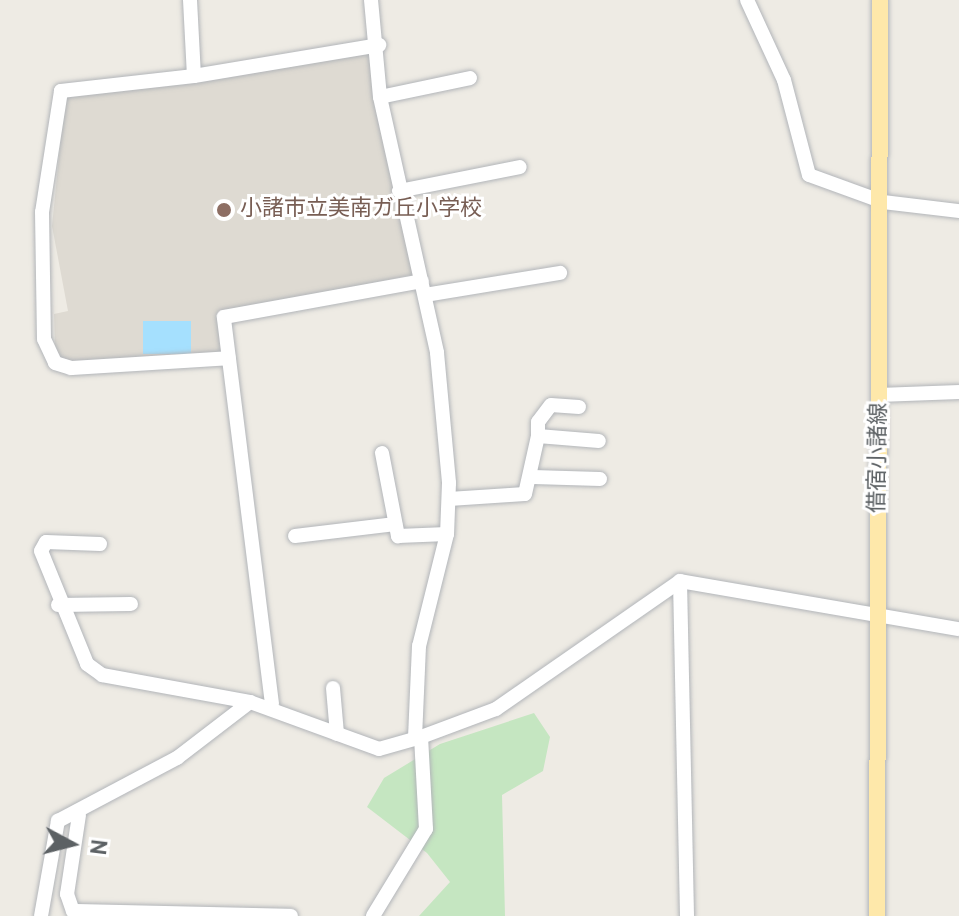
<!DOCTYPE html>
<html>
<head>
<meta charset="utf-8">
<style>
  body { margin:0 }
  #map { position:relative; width:959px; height:916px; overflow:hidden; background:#eeebe4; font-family:Overpass,"Noto Sans JP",sans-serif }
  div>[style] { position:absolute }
  .education>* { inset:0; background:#dedad2 }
  .green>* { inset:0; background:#c5e6c1 }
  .water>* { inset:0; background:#a5e0fe; transform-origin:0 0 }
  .roads { filter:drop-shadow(0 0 2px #b2b5b9) drop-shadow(0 0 2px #b2b5b9) }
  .minor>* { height:14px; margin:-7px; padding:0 7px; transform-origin:7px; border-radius:7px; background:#fff }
  .major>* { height:16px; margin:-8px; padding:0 8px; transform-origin:8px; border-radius:8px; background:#fee8aa }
  .dots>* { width:22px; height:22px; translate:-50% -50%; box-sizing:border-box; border:4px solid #fff; border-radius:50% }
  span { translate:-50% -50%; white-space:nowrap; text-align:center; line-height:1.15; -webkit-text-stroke:6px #fff; paint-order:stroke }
  .education-label { font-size:22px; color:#785e54 }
  .left { translate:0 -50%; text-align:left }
  .street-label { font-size:22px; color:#5c6164 }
  .north { position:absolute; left:32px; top:804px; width:80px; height:80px; -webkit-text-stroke:6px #fff; paint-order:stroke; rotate:97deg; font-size:22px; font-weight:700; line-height:32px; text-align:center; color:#5c6164 }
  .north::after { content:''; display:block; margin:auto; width:28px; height:36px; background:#5c6164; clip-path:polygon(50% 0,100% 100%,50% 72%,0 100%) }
</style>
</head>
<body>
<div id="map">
  <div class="education">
    <div style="clip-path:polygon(371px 54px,415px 274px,223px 315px,225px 357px,67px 364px,55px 349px,54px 314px,68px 311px,52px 226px,65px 97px)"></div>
  </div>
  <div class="green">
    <div style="clip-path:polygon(534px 713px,550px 737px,543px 771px,502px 795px,505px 916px,419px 916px,450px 882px,427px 853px,367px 807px,384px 778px,440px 744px)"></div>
  </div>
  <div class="water">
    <div style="left:191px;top:321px;width:33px;height:48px;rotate:90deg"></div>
  </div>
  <div class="roads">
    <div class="minor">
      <div style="left:190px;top:0;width:76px;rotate:87deg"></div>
      <div style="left:194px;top:76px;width:188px;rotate:-9.5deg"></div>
      <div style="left:371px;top:0;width:97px;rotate:84.7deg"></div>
      <div style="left:380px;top:97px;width:262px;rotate:77.4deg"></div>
      <div style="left:437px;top:353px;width:131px;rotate:84.7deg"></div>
      <div style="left:449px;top:483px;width:51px;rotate:92.2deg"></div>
      <div style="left:447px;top:534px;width:115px;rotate:104deg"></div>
      <div style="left:419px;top:646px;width:91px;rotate:92.5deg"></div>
      <div style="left:747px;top:0;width:88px;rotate:65.2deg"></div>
      <div style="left:784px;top:80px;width:98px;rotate:75.3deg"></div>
      <div style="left:809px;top:175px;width:79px;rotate:20deg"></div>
      <div style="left:883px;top:202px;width:77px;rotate:6.8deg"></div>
      <div style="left:194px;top:76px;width:134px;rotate:173.6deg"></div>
      <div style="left:61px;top:91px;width:122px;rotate:98.9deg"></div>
      <div style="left:42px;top:212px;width:127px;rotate:89.1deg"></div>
      <div style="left:44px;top:339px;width:26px;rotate:65deg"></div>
      <div style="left:55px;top:363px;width:17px;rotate:17deg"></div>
      <div style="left:71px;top:368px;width:158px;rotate:-3.6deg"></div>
      <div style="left:380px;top:97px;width:92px;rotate:-11.9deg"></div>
      <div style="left:399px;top:191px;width:123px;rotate:-11.2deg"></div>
      <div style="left:425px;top:295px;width:137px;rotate:-9.3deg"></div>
      <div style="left:879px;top:395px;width:80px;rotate:-2.1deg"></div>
      <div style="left:538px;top:436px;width:14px;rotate:-90deg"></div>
      <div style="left:538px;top:422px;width:21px;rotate:-53deg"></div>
      <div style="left:551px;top:405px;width:28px;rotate:4deg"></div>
      <div style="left:382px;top:453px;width:85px;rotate:79.1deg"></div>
      <div style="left:398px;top:536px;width:49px;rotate:-2.3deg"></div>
      <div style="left:533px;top:477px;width:67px;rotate:1.7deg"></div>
      <div style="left:449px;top:499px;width:76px;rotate:-3.8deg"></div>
      <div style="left:525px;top:494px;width:59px;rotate:-77.4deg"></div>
      <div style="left:538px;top:436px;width:61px;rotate:4.7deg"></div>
      <div style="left:295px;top:536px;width:101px;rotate:-6.8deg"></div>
      <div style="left:100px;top:544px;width:54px;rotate:-177.9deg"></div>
      <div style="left:46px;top:542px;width:10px;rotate:119deg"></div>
      <div style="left:41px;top:551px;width:122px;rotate:67.8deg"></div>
      <div style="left:87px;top:664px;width:19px;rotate:36deg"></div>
      <div style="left:102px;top:675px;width:150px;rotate:10.3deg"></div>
      <div style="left:680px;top:581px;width:335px;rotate:88.8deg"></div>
      <div style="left:58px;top:605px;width:73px;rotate:-0.8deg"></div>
      <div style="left:333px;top:688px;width:46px;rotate:85deg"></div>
      <div style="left:272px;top:704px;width:390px;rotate:-97.1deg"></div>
      <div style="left:224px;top:317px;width:201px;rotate:-10.3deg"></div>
      <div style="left:79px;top:815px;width:80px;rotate:98.6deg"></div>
      <div style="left:67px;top:894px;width:18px;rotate:71deg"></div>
      <div style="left:73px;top:911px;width:218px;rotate:1.3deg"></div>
      <div style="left:41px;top:916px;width:97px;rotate:-79.9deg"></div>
      <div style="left:58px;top:821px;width:135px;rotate:-27.9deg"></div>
      <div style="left:177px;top:758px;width:92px;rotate:-37.5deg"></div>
      <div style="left:250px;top:702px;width:137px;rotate:20deg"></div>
      <div style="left:379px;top:749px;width:44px;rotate:-15.9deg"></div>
      <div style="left:421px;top:737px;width:80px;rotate:-20.5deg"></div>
      <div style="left:496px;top:709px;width:224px;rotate:-34.8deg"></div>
      <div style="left:680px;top:581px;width:283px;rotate:9.8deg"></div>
      <div style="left:373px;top:916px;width:102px;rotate:-58.7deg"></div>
      <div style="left:426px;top:829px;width:92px;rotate:-93.1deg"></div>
    </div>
    <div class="major">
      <div style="left:877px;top:916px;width:916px;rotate:-89.81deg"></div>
    </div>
  </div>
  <div class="dots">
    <div style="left:224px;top:210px;background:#8d6e63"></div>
  </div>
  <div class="education-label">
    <span class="left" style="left:240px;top:210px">小諸市立美南ガ丘小学校</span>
  </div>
  <div class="street-label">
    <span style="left:879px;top:458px;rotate:-89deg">借宿小諸線</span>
  </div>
  <div class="north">N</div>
</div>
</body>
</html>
